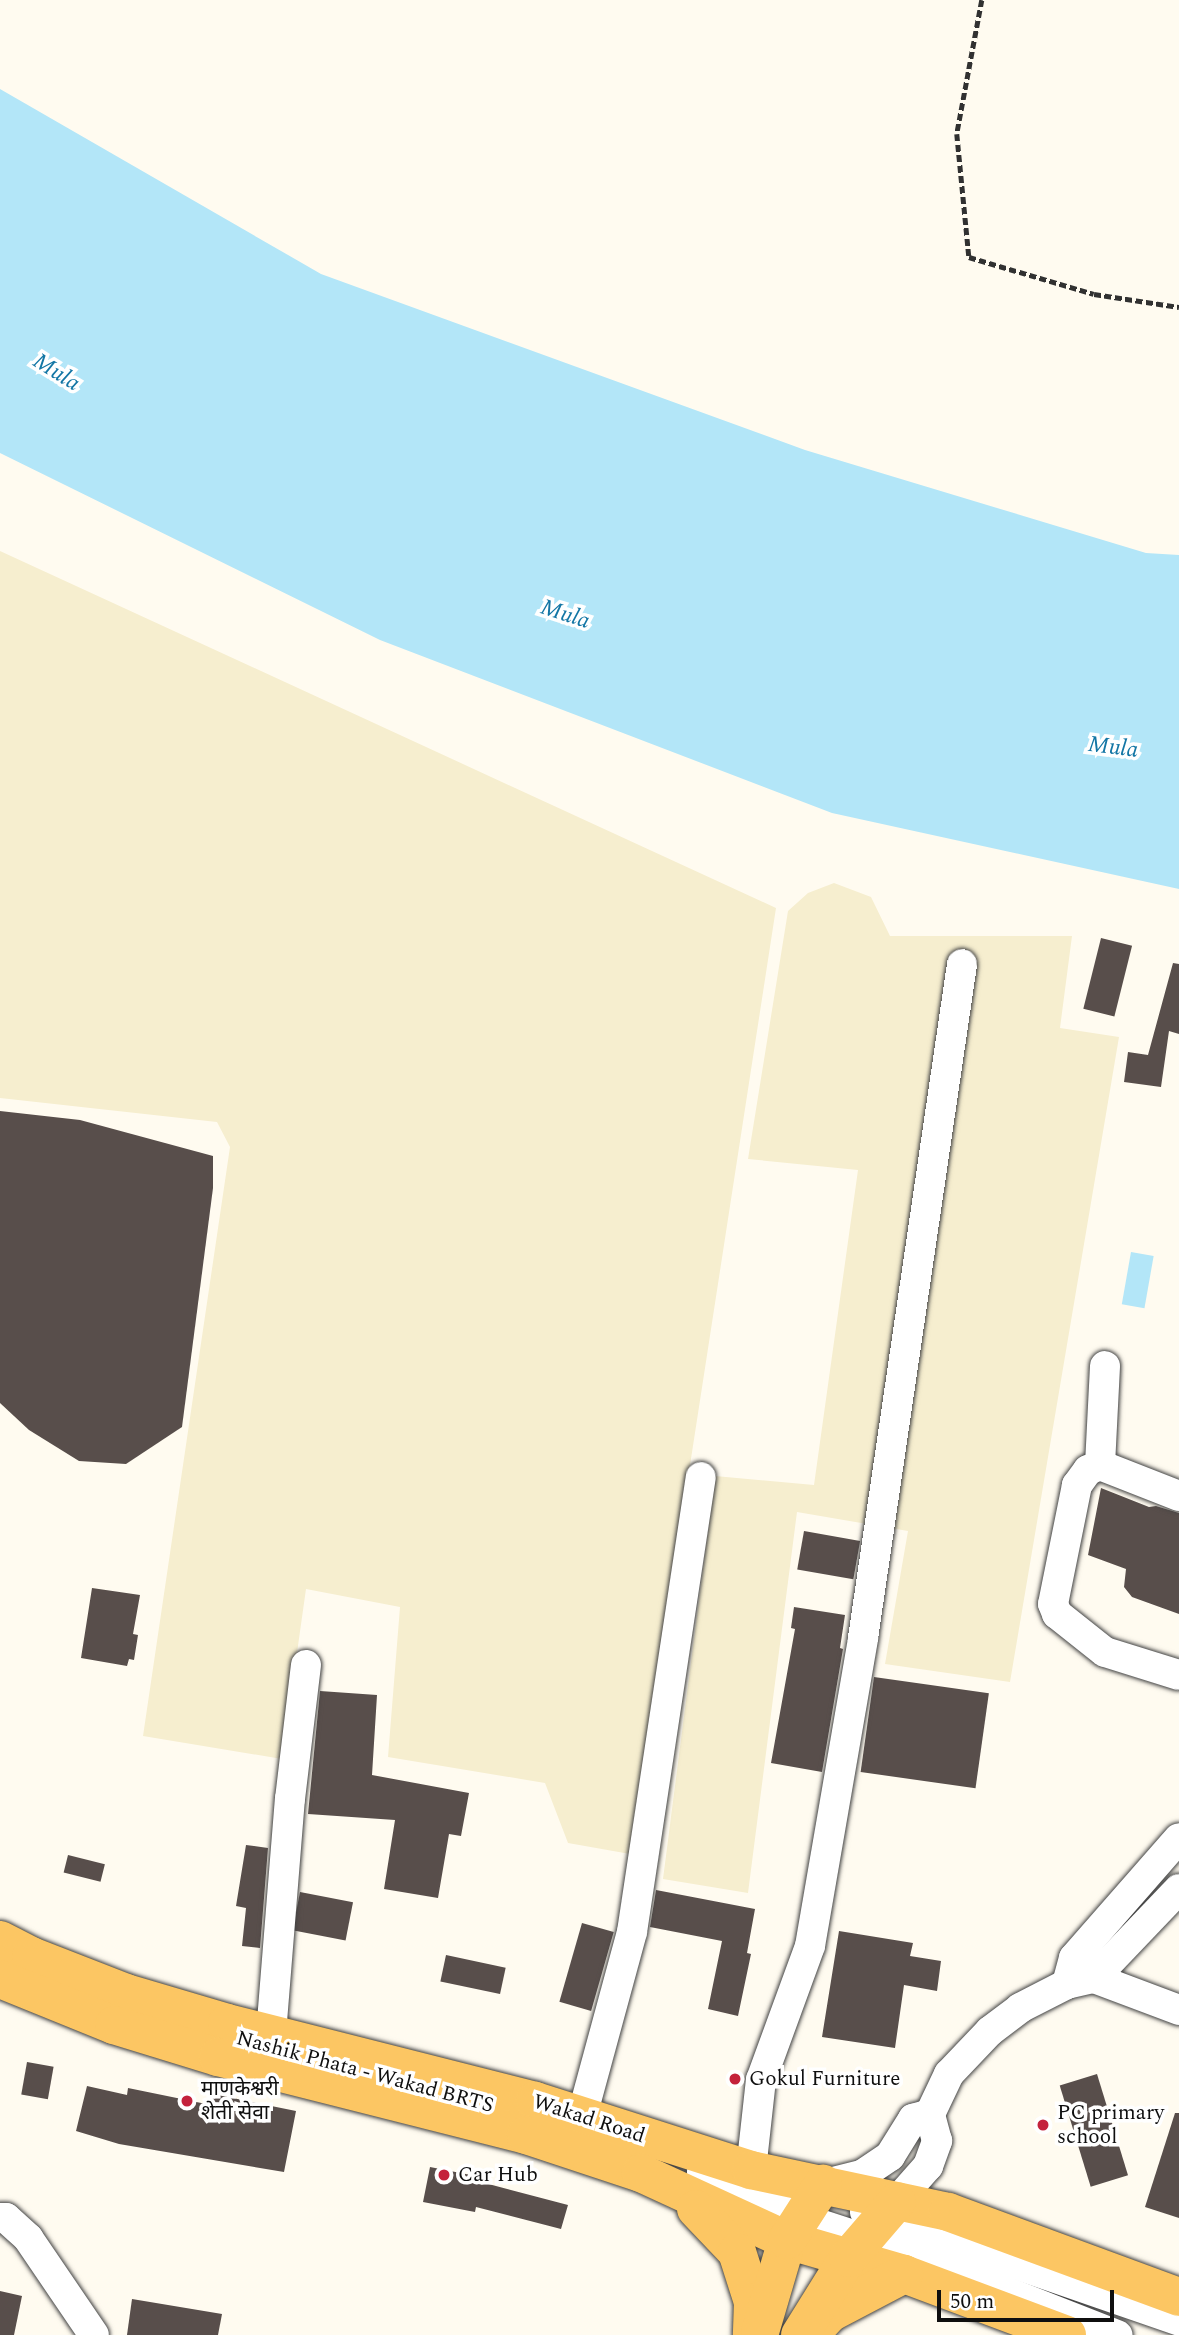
<!DOCTYPE html>
<html>
<head>
<meta charset="utf-8">
<style>
  body { margin:0 }
  #map { position:relative; width:1179px; height:2335px; overflow:hidden; background:#fffbf0; font-family:Spectral,"Noto Sans Devanagari",serif }
  div>[style] { position:absolute }
  .farmland>* { inset:0; background:#f6eecf }
  .water>* { inset:0; background:#b3e6f8; transform-origin:0 0 }
  .building>* { inset:0; background:#584e4b; transform-origin:0 0 }
  .path>* { height:4.5px; margin-top:-2.25px; transform-origin:0; background:repeating-linear-gradient(90deg,#313131 0 7px,transparent 0 10.5px) }
  .roads { filter:drop-shadow(0 0 2px #424242) drop-shadow(0 0 2px #424242) }
  .minor>* { height:30px; margin:-15px; padding:0 15px; transform-origin:15px; border-radius:15px; background:#fff }
  .major>* { height:38px; margin:-19px; padding:0 19px; transform-origin:19px; border-radius:19px; background:#fcc663 }
  .dots>* { width:19px; height:19px; translate:-50% -50%; box-sizing:border-box; border:4px solid #fff; border-radius:50% }
  span { translate:-50% -50%; white-space:nowrap; text-align:center; line-height:1.15; -webkit-text-stroke:7px #fff; paint-order:stroke }
  .street-label { font-size:21px; color:#0f0f0f }
  .poi-label { font-size:21px; color:#0f0f0f }
  .left { translate:0 -50%; text-align:left }
  .water-label { font-size:23px; color:#1376a5; font-style:italic }
  .scale { position:absolute; left:937px; top:2290px; width:177px; height:32px; box-sizing:border-box; border:4px solid #0f0f0f; border-top:0; padding-left:9px; font-size:21px; line-height:24px; white-space:nowrap; color:#0f0f0f; -webkit-text-stroke:5px #fff; paint-order:stroke }
</style>
</head>
<body>
<div id="map">
  <div class="farmland">
    <div style="clip-path:polygon(0 551px,776px 908px,630px 1854px,568px 1843px,545px 1783px,388px 1757px,400px 1607px,306px 1589px,282px 1759px,143px 1736px,230px 1147px,217px 1122px,0 1098px)"></div>
    <div style="clip-path:polygon(834px 883px,871px 897px,890px 936px,1072px 936px,1060px 1028px,1119px 1037px,1010px 1682px,885px 1664px,908px 1531px,797px 1512px,748px 1893px,663px 1879px,715px 1476px,814px 1485px,858px 1170px,748px 1159px,788px 911px,808px 893px)"></div>
  </div>
  <div class="water">
    <div style="clip-path:polygon(0 89px,321px 274px,805px 450px,1146px 553px,1179px 555px,1179px 889px,832px 813px,380px 640px,0 453px)"></div>
    <div style="left:1131px;top:1252px;width:23px;height:53px;rotate:10deg"></div>
  </div>
  <div class="building">
    <div style="left:1101px;top:938px;width:32px;height:73px;rotate:14deg"></div>
    <div style="clip-path:polygon(1173px 963px,1179px 964px,1179px 1034px,1169px 1031px,1161px 1087px,1124px 1082px,1128px 1052px,1148px 1055px)"></div>
    <div style="clip-path:polygon(0 1111px,80px 1120px,213px 1156px,213px 1188px,182px 1427px,126px 1464px,79px 1461px,29px 1430px,0 1403px)"></div>
    <div style="clip-path:polygon(1101px 1488px,1149px 1507px,1156px 1506px,1179px 1513px,1179px 1614px,1132px 1597px,1124px 1587px,1126px 1569px,1088px 1555px)"></div>
    <div style="left:804px;top:1531px;width:57px;height:39px;rotate:10deg"></div>
    <div style="clip-path:polygon(92px 1588px,140px 1595px,133px 1634px,138px 1635px,134px 1660px,129px 1659px,127px 1666px,81px 1658px)"></div>
    <div style="clip-path:polygon(794px 1607px,845px 1615px,840px 1648px,843px 1649px,822px 1772px,771px 1763px,795px 1629px,791px 1628px)"></div>
    <div style="left:874px;top:1677px;width:116px;height:96px;rotate:8deg"></div>
    <div style="clip-path:polygon(320px 1691px,377px 1695px,372px 1775px,469px 1793px,461px 1836px,449px 1834px,438px 1898px,384px 1889px,395px 1820px,308px 1814px)"></div>
    <div style="clip-path:polygon(246px 1845px,268px 1848px,260px 1948px,242px 1946px,246px 1908px,236px 1906px)"></div>
    <div style="left:68px;top:1855px;width:38px;height:18px;rotate:14deg"></div>
    <div style="clip-path:polygon(656px 1890px,755px 1909px,747px 1953px,751px 1954px,738px 2016px,708px 2009px,722px 1941px,650px 1927px)"></div>
    <div style="left:300px;top:1892px;width:54px;height:39px;rotate:11deg"></div>
    <div style="left:582px;top:1923px;width:33px;height:82px;rotate:16deg"></div>
    <div style="clip-path:polygon(839px 1931px,913px 1943px,910px 1956px,941px 1961px,937px 1991px,904px 1985px,895px 2048px,822px 2037px)"></div>
    <div style="left:446px;top:1955px;width:61px;height:27px;rotate:12deg"></div>
    <div style="left:27px;top:2062px;width:27px;height:33px;rotate:10deg"></div>
    <div style="left:1097px;top:2074px;width:106px;height:39px;rotate:73deg"></div>
    <div style="clip-path:polygon(87px 2086px,127px 2095px,128px 2088px,211px 2105px,213px 2094px,296px 2111px,284px 2172px,119px 2144px,76px 2131px)"></div>
    <div style="clip-path:polygon(1175px 2113px,1179px 2113px,1179px 2218px,1145px 2207px)"></div>
    <div style="clip-path:polygon(430px 2167px,481px 2177px,481px 2182px,568px 2205px,561px 2229px,476px 2207px,475px 2212px,423px 2202px)"></div>
    <div style="clip-path:polygon(0 2291px,22px 2296px,14px 2335px,0 2335px)"></div>
    <div style="clip-path:polygon(132px 2299px,222px 2314px,218px 2335px,127px 2335px)"></div>
  </div>
  <div class="path">
    <div style="left:982px;top:0;width:136px;rotate:100.6deg"></div>
    <div style="left:957px;top:134px;width:124px;rotate:84.4deg"></div>
    <div style="left:969px;top:257px;width:130px;rotate:16.5deg"></div>
    <div style="left:1094px;top:294px;width:86px;rotate:8.7deg"></div>
  </div>
  <div class="roads">
    <div class="minor">
      <div style="left:1100px;top:1465px;width:99px;rotate:-87.1deg"></div>
      <div style="left:1179px;top:1496px;width:85px;rotate:-158.6deg"></div>
      <div style="left:1100px;top:1465px;width:13px;rotate:157deg"></div>
      <div style="left:1088px;top:1470px;width:19px;rotate:126deg"></div>
      <div style="left:1077px;top:1485px;width:121px;rotate:101.4deg"></div>
      <div style="left:1053px;top:1604px;width:11px;rotate:68deg"></div>
      <div style="left:1057px;top:1614px;width:61px;rotate:38.4deg"></div>
      <div style="left:1105px;top:1652px;width:77px;rotate:17.3deg"></div>
      <div style="left:1094px;top:1978px;width:91px;rotate:20.6deg"></div>
      <div style="left:1067px;top:1984px;width:27px;rotate:-75deg"></div>
      <div style="left:1074px;top:1958px;width:159px;rotate:-48.8deg"></div>
      <div style="left:271px;top:2034px;width:236px;rotate:-85.4deg"></div>
      <div style="left:290px;top:1799px;width:135px;rotate:-83.2deg"></div>
      <div style="left:930px;top:2114px;width:44px;rotate:-64.6deg"></div>
      <div style="left:949px;top:2074px;width:59px;rotate:-46.4deg"></div>
      <div style="left:990px;top:2031px;width:38px;rotate:-37deg"></div>
      <div style="left:1020px;top:2008px;width:53px;rotate:-27.1deg"></div>
      <div style="left:1067px;top:1984px;width:28px;rotate:-13deg"></div>
      <div style="left:1094px;top:1978px;width:123px;rotate:-46.3deg"></div>
      <div style="left:582px;top:2116px;width:191px;rotate:-74.8deg"></div>
      <div style="left:632px;top:1932px;width:460px;rotate:-81.4deg"></div>
      <div style="left:751px;top:2170px;width:91px;rotate:-83.7deg"></div>
      <div style="left:761px;top:2080px;width:143px;rotate:-69.9deg"></div>
      <div style="left:810px;top:1946px;width:313px;rotate:-80.2deg"></div>
      <div style="left:863px;top:1638px;width:681px;rotate:-81.64deg"></div>
      <div style="left:702px;top:2172px;width:32px;rotate:20deg"></div>
      <div style="left:732px;top:2183px;width:77px;rotate:26.9deg"></div>
      <div style="left:801px;top:2218px;width:113px;rotate:18.1deg"></div>
      <div style="left:908px;top:2253px;width:225px;rotate:21.4deg"></div>
      <div style="left:825px;top:2184px;width:38px;rotate:-14deg"></div>
      <div style="left:862px;top:2175px;width:34px;rotate:-34deg"></div>
      <div style="left:890px;top:2156px;width:44px;rotate:-58.1deg"></div>
      <div style="left:913px;top:2119px;width:18px;rotate:-16deg"></div>
      <div style="left:897px;top:2201px;width:47px;rotate:-48.5deg"></div>
      <div style="left:928px;top:2166px;width:27px;rotate:-70deg"></div>
      <div style="left:937px;top:2141px;width:28px;rotate:-105deg"></div>
      <div style="left:865px;top:2212px;width:332px;rotate:19.1deg"></div>
      <div style="left:0;top:2218px;width:6px"></div>
      <div style="left:6px;top:2218px;width:30px;rotate:42deg"></div>
      <div style="left:28px;top:2238px;width:117px;rotate:55.8deg"></div>
    </div>
    <div class="major">
      <div style="left:0;top:1940px;width:35px;rotate:27deg"></div>
      <div style="left:31px;top:1956px;width:102px;rotate:21.3deg"></div>
      <div style="left:126px;top:1993px;width:105px;rotate:16.5deg"></div>
      <div style="left:227px;top:2023px;width:318px;rotate:14.2deg"></div>
      <div style="left:535px;top:2101px;width:227px;rotate:17.7deg"></div>
      <div style="left:751px;top:2170px;width:201px;rotate:12deg"></div>
      <div style="left:948px;top:2212px;width:246px;rotate:20.2deg"></div>
      <div style="left:0;top:1979px;width:123px;rotate:22deg"></div>
      <div style="left:114px;top:2025px;width:109px;rotate:17.1deg"></div>
      <div style="left:218px;top:2057px;width:318px;rotate:14.2deg"></div>
      <div style="left:526px;top:2135px;width:121px;rotate:18.3deg"></div>
      <div style="left:641px;top:2173px;width:161px;rotate:24.7deg"></div>
      <div style="left:787px;top:2240px;width:122px;rotate:16.2deg"></div>
      <div style="left:904px;top:2274px;width:174px;rotate:20.5deg"></div>
      <div style="left:696px;top:2209px;width:59px;rotate:46.4deg"></div>
      <div style="left:737px;top:2252px;width:52px;rotate:72.3deg"></div>
      <div style="left:753px;top:2302px;width:33px;rotate:92deg"></div>
      <div style="left:814px;top:2330px;width:23px;rotate:-47deg"></div>
      <div style="left:830px;top:2313px;width:84px;rotate:-27.8deg"></div>
      <div style="left:760px;top:2332px;width:96px;rotate:-73.6deg"></div>
      <div style="left:787px;top:2240px;width:67px;rotate:-57.3deg"></div>
      <div style="left:800px;top:2335px;width:91px;rotate:-58.1deg"></div>
      <div style="left:848px;top:2258px;width:75px;rotate:-49.3deg"></div>
    </div>
  </div>
  <div class="dots">
    <div style="left:735px;top:2079px;background:#c4223c"></div>
    <div style="left:187px;top:2101px;background:#c4223c"></div>
    <div style="left:1043px;top:2125px;background:#c4223c"></div>
    <div style="left:444px;top:2175px;background:#c4223c"></div>
  </div>
  <div class="street-label">
    <span style="left:365px;top:2072px;rotate:15deg">Nashik Phata - Wakad BRTS</span>
    <span style="left:589px;top:2119px;rotate:18deg">Wakad Road</span>
  </div>
  <div class="poi-label">
    <span class="left" style="left:749px;top:2079px">Gokul Furniture</span>
    <span class="left" style="left:201px;top:2101px">माणकेश्वरी<br>शेती सेवा</span>
    <span class="left" style="left:1057px;top:2125px">PC primary<br>school</span>
    <span class="left" style="left:458px;top:2175px">Car Hub</span>
  </div>
  <div class="water-label">
    <span style="left:56px;top:373px;rotate:32deg">Mula</span>
    <span style="left:565px;top:615px;rotate:18deg">Mula</span>
    <span style="left:1113px;top:748px;rotate:7deg">Mula</span>
  </div>
  <div class="scale">50 m</div>
</div>
</body>
</html>
